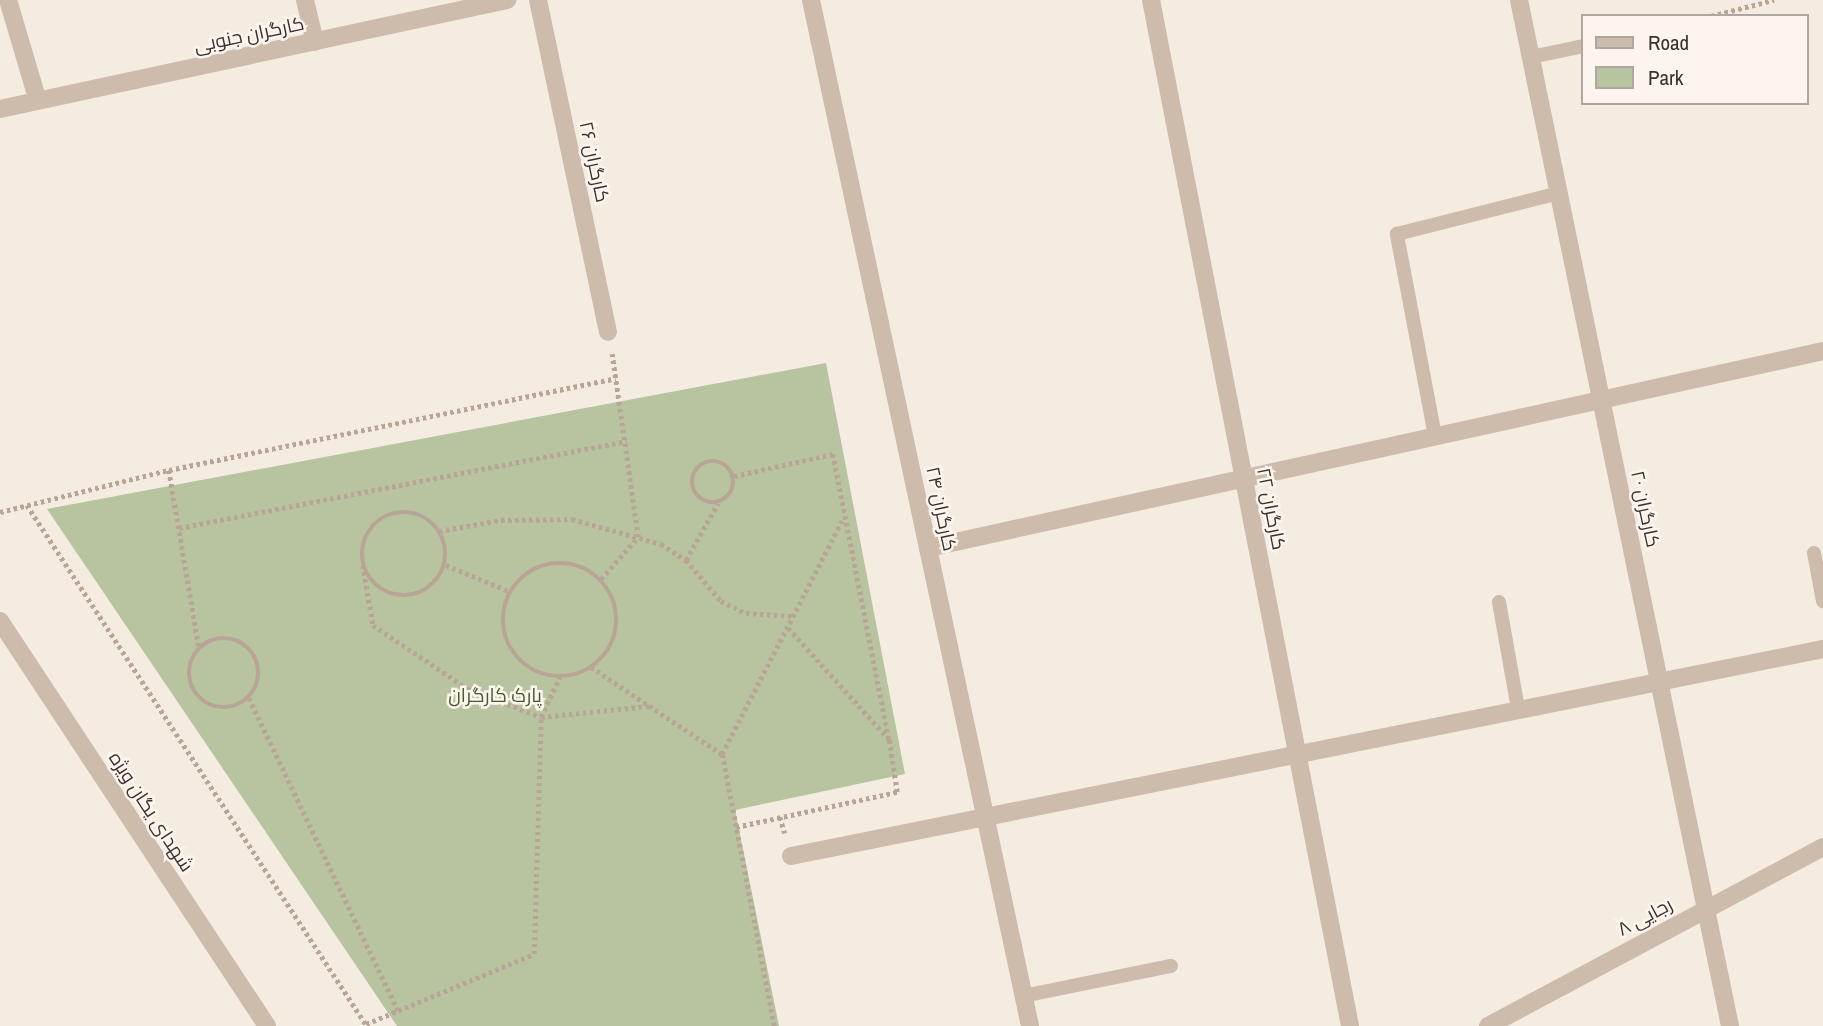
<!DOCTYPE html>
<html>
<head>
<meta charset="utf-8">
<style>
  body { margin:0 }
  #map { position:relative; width:1823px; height:1026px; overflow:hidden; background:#f4ebe1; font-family:"Archivo Narrow",Cairo,sans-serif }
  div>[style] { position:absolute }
  .green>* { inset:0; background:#b8c4a0 }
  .path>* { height:4.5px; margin-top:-2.25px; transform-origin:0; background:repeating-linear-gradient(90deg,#b9a596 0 3.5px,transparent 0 7px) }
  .path>.ring { margin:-2.25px; padding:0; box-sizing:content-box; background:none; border:4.5px solid #b9a596; border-radius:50% }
  .service>* { height:14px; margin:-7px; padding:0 7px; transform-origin:7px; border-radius:7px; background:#cdbbac }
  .minor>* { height:18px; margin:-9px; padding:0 9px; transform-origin:9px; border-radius:9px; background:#cdbbac }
  .tertiary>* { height:18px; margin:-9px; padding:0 9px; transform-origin:9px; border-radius:9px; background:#cdbbac }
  span { translate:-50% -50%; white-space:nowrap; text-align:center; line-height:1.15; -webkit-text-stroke:5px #fbf5ee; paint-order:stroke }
  .street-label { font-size:19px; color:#3b302b }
  .park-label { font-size:19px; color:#4a5a2e }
  .legend { position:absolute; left:1581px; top:14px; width:228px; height:91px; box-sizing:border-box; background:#fbf5ee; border:2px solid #aea6a0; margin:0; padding:9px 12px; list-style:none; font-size:21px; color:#3b302b }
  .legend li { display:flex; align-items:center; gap:14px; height:35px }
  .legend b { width:35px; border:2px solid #aea6a0 }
</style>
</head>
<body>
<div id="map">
  <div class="green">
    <div style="clip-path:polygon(826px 363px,905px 774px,735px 810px,779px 1026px,397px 1026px,47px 509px)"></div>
  </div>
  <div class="path">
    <div style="left:1711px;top:16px;width:65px;rotate:-14.3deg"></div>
    <div class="ring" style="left:692px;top:461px;width:37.5px;height:37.5px"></div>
    <div style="left:169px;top:470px;width:181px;rotate:80.4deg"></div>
    <div style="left:734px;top:476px;width:101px;rotate:-12.5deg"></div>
    <div style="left:833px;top:454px;width:291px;rotate:78.9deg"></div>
    <div style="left:27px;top:505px;width:622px;rotate:56.87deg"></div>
    <div style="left:0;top:512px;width:174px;rotate:-14deg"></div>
    <div style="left:169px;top:470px;width:456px;rotate:-11.6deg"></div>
    <div class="ring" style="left:362px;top:512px;width:79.5px;height:79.5px"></div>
    <div style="left:179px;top:528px;width:456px;rotate:-11deg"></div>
    <div style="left:439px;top:531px;width:63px;rotate:-10.1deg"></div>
    <div style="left:501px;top:520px;width:71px;rotate:-0.8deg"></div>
    <div style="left:572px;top:519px;width:92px;rotate:15.7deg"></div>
    <div style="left:661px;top:544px;width:30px;rotate:33deg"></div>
    <div style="left:686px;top:560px;width:54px;rotate:49.5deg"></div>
    <div style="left:721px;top:601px;width:28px;rotate:26deg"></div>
    <div style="left:746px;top:613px;width:45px;rotate:3.8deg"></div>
    <div style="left:686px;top:560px;width:65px;rotate:-60.7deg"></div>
    <div class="ring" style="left:503px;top:563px;width:109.5px;height:109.5px"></div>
    <div style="left:363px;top:565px;width:61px;rotate:80.5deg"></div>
    <div style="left:373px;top:625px;width:115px;rotate:34deg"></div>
    <div style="left:468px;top:689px;width:78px;rotate:21deg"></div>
    <div style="left:541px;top:717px;width:109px;rotate:-5.8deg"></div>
    <div style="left:446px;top:565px;width:70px;rotate:22.6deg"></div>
    <div style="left:601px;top:579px;width:56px;rotate:-48.6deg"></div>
    <div style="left:638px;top:537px;width:185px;rotate:-98.1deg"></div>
    <div class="ring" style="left:189px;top:638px;width:65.5px;height:65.5px"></div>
    <div style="left:591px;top:667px;width:157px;rotate:33.6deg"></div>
    <div style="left:249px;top:698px;width:347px;rotate:64.5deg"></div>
    <div style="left:780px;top:817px;width:17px;rotate:73deg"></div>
    <div style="left:736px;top:827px;width:165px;rotate:-12.3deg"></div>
    <div style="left:897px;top:792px;width:53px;rotate:-98.7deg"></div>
    <div style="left:889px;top:740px;width:152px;rotate:-132.1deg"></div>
    <div style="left:366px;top:1024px;width:182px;rotate:-22.6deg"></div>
    <div style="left:534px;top:954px;width:237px;rotate:-88.3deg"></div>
    <div style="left:541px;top:717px;width:45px;rotate:-65.1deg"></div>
    <div style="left:774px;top:1026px;width:277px;rotate:-100.8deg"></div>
    <div style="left:722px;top:754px;width:264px;rotate:-62.8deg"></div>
  </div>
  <div class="service">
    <div style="left:1531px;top:57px;width:53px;rotate:-11.9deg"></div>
    <div style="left:1435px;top:436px;width:206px;rotate:-100.7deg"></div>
    <div style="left:1397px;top:234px;width:167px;rotate:-14.2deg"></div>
    <div style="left:1814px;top:553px;width:49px;rotate:79.4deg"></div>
    <div style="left:1499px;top:602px;width:109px;rotate:79.9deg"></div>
    <div style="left:1023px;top:996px;width:151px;rotate:-11.5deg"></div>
  </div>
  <div class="minor">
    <div style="left:8px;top:0;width:105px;rotate:73.5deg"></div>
    <div style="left:305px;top:0;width:43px;rotate:76.6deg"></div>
    <div style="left:538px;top:0;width:339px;rotate:78.1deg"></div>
    <div style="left:811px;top:0;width:1049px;rotate:77.95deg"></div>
    <div style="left:1151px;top:0;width:1045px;rotate:79.02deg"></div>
    <div style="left:1519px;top:0;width:1047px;rotate:78.38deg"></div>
    <div style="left:928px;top:548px;width:916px;rotate:-12.41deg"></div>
    <div style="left:791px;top:856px;width:1053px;rotate:-11.34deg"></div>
    <div style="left:1488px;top:1026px;width:380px;rotate:-28.1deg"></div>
  </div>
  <div class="tertiary">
    <div style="left:0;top:109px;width:519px;rotate:-12.13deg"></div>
    <div style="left:0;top:621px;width:485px;rotate:56.6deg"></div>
  </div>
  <div class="street-label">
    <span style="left:249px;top:35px;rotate:-12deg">کارگران جنوبی</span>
    <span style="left:594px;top:162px;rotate:78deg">کارگران ۲۶</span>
    <span style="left:941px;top:509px;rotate:78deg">کارگران ۲۴</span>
    <span style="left:1271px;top:509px;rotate:79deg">کارگران ۲۲</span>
    <span style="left:1645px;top:509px;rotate:78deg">کارگران ۲۰</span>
    <span style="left:151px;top:812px;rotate:57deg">شهدای یگان ویژه</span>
    <span style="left:1645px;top:917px;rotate:-28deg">رجایی ۸</span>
  </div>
  <div class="park-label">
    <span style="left:495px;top:696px">پارک کارگران</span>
  </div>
  <ul class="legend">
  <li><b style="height:9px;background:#cdbbac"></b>Road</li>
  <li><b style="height:19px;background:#b8c4a0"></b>Park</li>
  </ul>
</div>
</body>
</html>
